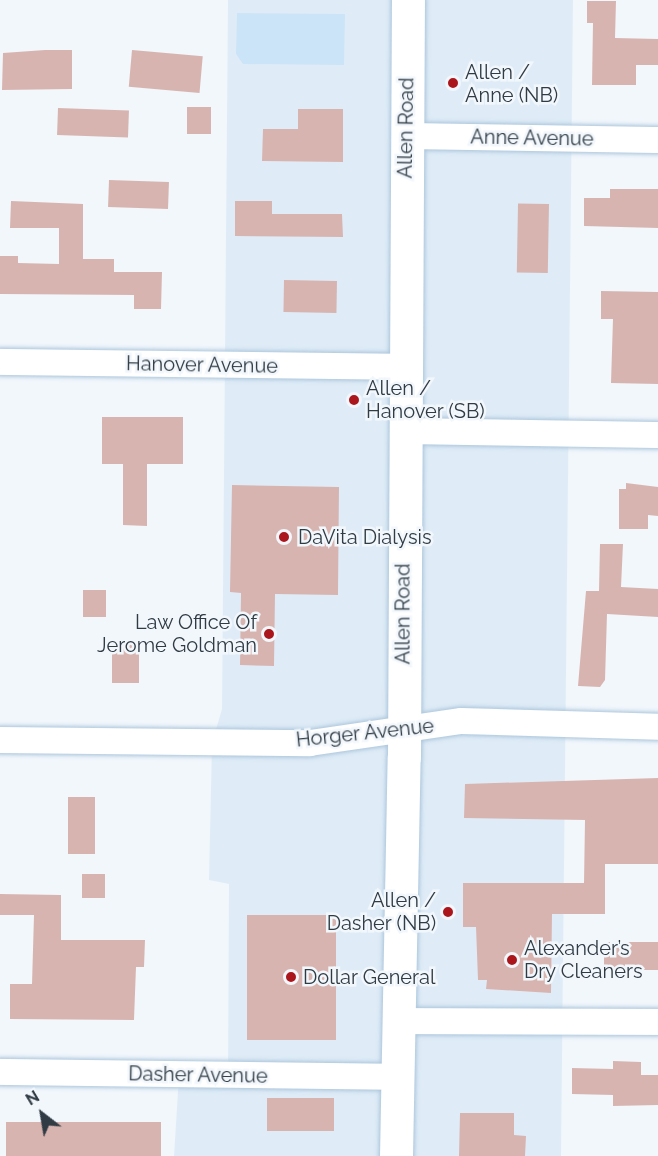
<!DOCTYPE html>
<html>
<head>
<meta charset="utf-8">
<style>
  body { margin:0 }
  #map { position:relative; width:658px; height:1156px; overflow:hidden; background:#f2f7fc; font-family:Raleway,sans-serif }
  div>[style] { position:absolute }
  .built>* { inset:0; background:#dfecf7 }
  .green>* { inset:0; background:#cce4f7 }
  .building>* { inset:0; background:#d8b4b0; transform-origin:0 0 }
  .roads { filter:drop-shadow(0 0 2px #acc6dc) drop-shadow(0 0 2px #acc6dc) }
  .street>* { height:26px; margin:-13px; padding:0 13px; transform-origin:13px; border-radius:13px; background:#fff }
  .secondary>* { height:33px; margin:-16.5px; padding:0 16.5px; transform-origin:16.5px; border-radius:16.5px; background:#fff }
  .dots>* { width:16px; height:16px; translate:-50% -50%; box-sizing:border-box; border:3px solid #f2f7fc; border-radius:50% }
  span { translate:-50% -50%; white-space:nowrap; text-align:center; line-height:1.15; -webkit-text-stroke:5px #f2f7fc; paint-order:stroke }
  .poi-label { font-size:20px; color:#303b44 }
  .left { translate:0 -50%; text-align:left }
  .right { translate:-100% -50%; text-align:right }
  .street-label { font-size:20px; color:#303b44 }
  .north { position:absolute; left:12px; top:1084px; width:60px; height:60px; -webkit-text-stroke:4px #f2f7fc; paint-order:stroke; rotate:329deg; font-size:16px; font-weight:700; line-height:24px; text-align:center; color:#303b44 }
  .north::after { content:''; display:block; margin:auto; width:21px; height:27px; background:#303b44; clip-path:polygon(50% 0,100% 100%,50% 72%,0 100%) }
</style>
</head>
<body>
<div id="map">
  <div class="built">
    <div style="clip-path:polygon(228px 0,573px 0,561px 1156px,174px 1156px,179px 1075px,228px 1075px,229px 884px,209px 880px,212px 743px,222px 709px)"></div>
  </div>
  <div class="green">
    <div style="clip-path:polygon(237px 13px,345px 14px,344px 65px,243px 64px,236px 54px)"></div>
  </div>
  <div class="building">
    <div style="clip-path:polygon(587px 1px,616px 1px,615px 38px,658px 39px,658px 65px,636px 65px,636px 85px,592px 85px,593px 23px,587px 23px)"></div>
    <div style="clip-path:polygon(45px 50px,72px 50px,72px 89px,2px 90px,3px 53px)"></div>
    <div style="left:132px;top:50px;width:71px;height:37px;rotate:5deg"></div>
    <div style="left:187px;top:107px;width:24px;height:27px"></div>
    <div style="left:58px;top:108px;width:71px;height:27px;rotate:2deg"></div>
    <div style="clip-path:polygon(298px 109px,343px 109px,343px 162px,262px 161px,263px 129px,298px 129px)"></div>
    <div style="left:109px;top:180px;width:60px;height:27px;rotate:2deg"></div>
    <div style="clip-path:polygon(610px 189px,658px 189px,658px 228px,584px 226px,584px 198px,610px 198px)"></div>
    <div style="clip-path:polygon(11px 201px,83px 204px,83px 259px,114px 259px,114px 272px,162px 272px,161px 309px,134px 309px,134px 295px,0 294px,0 256px,18px 256px,18px 263px,59px 264px,59px 228px,10px 228px)"></div>
    <div style="clip-path:polygon(235px 201px,272px 201px,272px 214px,342px 214px,343px 237px,235px 236px)"></div>
    <div style="left:549px;top:204px;width:69px;height:31px;rotate:91deg"></div>
    <div style="left:284px;top:280px;width:53px;height:32px;rotate:1deg"></div>
    <div style="clip-path:polygon(601px 291px,658px 292px,658px 384px,611px 383px,613px 319px,601px 319px)"></div>
    <div style="clip-path:polygon(102px 417px,183px 417px,183px 464px,147px 464px,147px 526px,123px 525px,123px 464px,102px 464px)"></div>
    <div style="clip-path:polygon(626px 483px,658px 487px,658px 516px,648px 515px,648px 529px,619px 529px,619px 489px,626px 489px)"></div>
    <div style="clip-path:polygon(232px 485px,339px 487px,338px 595px,275px 594px,274px 666px,240px 665px,241px 593px,230px 592px)"></div>
    <div style="clip-path:polygon(600px 544px,623px 544px,621px 587px,658px 589px,658px 617px,607px 614px,605px 680px,600px 687px,578px 686px,586px 591px,599px 591px)"></div>
    <div style="left:83px;top:590px;width:23px;height:27px"></div>
    <div style="left:112px;top:641px;width:27px;height:42px"></div>
    <div style="clip-path:polygon(658px 778px,658px 864px,605px 864px,605px 914px,552px 914px,551px 993px,486px 989px,487px 980px,478px 980px,476px 927px,463px 927px,463px 883px,584px 883px,585px 820px,464px 818px,465px 784px)"></div>
    <div style="left:68px;top:797px;width:27px;height:57px"></div>
    <div style="left:82px;top:874px;width:23px;height:24px"></div>
    <div style="clip-path:polygon(0 894px,61px 895px,61px 940px,145px 940px,144px 967px,136px 967px,134px 1020px,10px 1019px,10px 984px,32px 984px,34px 915px,0 915px)"></div>
    <div style="left:247px;top:915px;width:89px;height:125px"></div>
    <div style="left:658px;top:942px;width:28px;height:54px;rotate:90deg"></div>
    <div style="clip-path:polygon(613px 1061px,641px 1062px,641px 1075px,658px 1075px,658px 1105px,613px 1106px,613px 1095px,572px 1094px,572px 1068px,613px 1069px)"></div>
    <div style="left:267px;top:1098px;width:67px;height:33px"></div>
    <div style="clip-path:polygon(460px 1113px,514px 1113px,514px 1135px,526px 1136px,525px 1156px,459px 1156px)"></div>
    <div style="left:6px;top:1122px;width:155px;height:34px"></div>
  </div>
  <div class="roads">
    <div class="street">
      <div style="left:406px;top:136px;width:252px;rotate:0.9deg"></div>
      <div style="left:0;top:362px;width:404px;rotate:0.7deg"></div>
      <div style="left:403px;top:431px;width:255px;rotate:0.9deg"></div>
      <div style="left:0;top:740px;width:310px;rotate:0.6deg"></div>
      <div style="left:310px;top:743px;width:153px;rotate:-8.3deg"></div>
      <div style="left:461px;top:721px;width:197px;rotate:1.7deg"></div>
      <div style="left:397px;top:1021px;width:261px;rotate:0.2deg"></div>
      <div style="left:0;top:1072px;width:397px;rotate:0.7deg"></div>
    </div>
    <div class="secondary">
      <div style="left:396px;top:1156px;width:399px;rotate:-88.9deg"></div>
      <div style="left:404px;top:757px;width:757px;rotate:-89.7deg"></div>
    </div>
  </div>
  <div class="dots">
    <div style="left:453px;top:83px;background:#aa161b"></div>
    <div style="left:354px;top:400px;background:#aa161b"></div>
    <div style="left:284px;top:537px;background:#aa161b"></div>
    <div style="left:269px;top:634px;background:#aa161b"></div>
    <div style="left:448px;top:912px;background:#aa161b"></div>
    <div style="left:512px;top:960px;background:#aa161b"></div>
    <div style="left:291px;top:977px;background:#aa161b"></div>
  </div>
  <div class="poi-label">
    <span class="left" style="left:465px;top:84px">Allen /<br>Anne (NB)</span>
    <span class="left" style="left:366px;top:400px">Allen /<br>Hanover (SB)</span>
    <span class="left" style="left:298px;top:537px">DaVita Dialysis</span>
    <span class="right" style="left:257px;top:634px">Law Office Of<br>Jerome Goldman</span>
    <span class="right" style="left:436px;top:912px">Allen /<br>Dasher (NB)</span>
    <span class="left" style="left:524px;top:960px">Alexander’s<br>Dry Cleaners</span>
    <span class="left" style="left:303px;top:977px">Dollar General</span>
  </div>
  <div class="street-label">
    <span style="left:406px;top:128px;rotate:-89deg">Allen Road</span>
    <span style="left:532px;top:138px;rotate:1deg">Anne Avenue</span>
    <span style="left:202px;top:365px;rotate:1deg">Hanover Avenue</span>
    <span style="left:403px;top:614px;rotate:-90deg">Allen Road</span>
    <span style="left:365px;top:733px;rotate:-6deg">Horger Avenue</span>
    <span style="left:198px;top:1075px;rotate:1deg">Dasher Avenue</span>
  </div>
  <div class="north">N</div>
</div>
</body>
</html>
